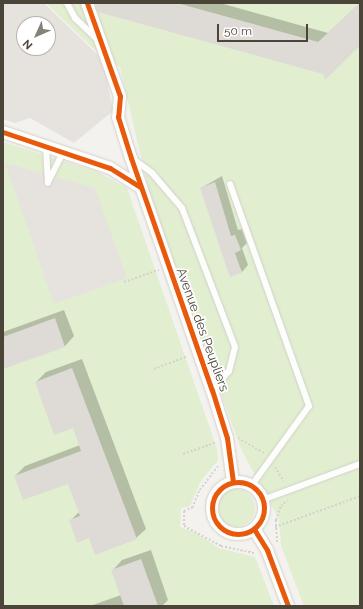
<!DOCTYPE html>
<html>
<head>
<meta charset="utf-8">
<style>
  body { margin:0 }
  #map { position:relative; width:363px; height:609px; overflow:hidden; background:#f4f2ee; font-family:Raleway,sans-serif }
  div>[style] { position:absolute }
  .green>* { inset:0; background:#e1eecf }
  .round { border-radius:50% }
  .parking>* { inset:0; background:#e6e3df }
  .shadow>* { inset:0; background:#0003 }
  .building>* { inset:0; background:#dedbd6 }
  .path>* { height:2px; margin-top:-1px; transform-origin:0; background:repeating-linear-gradient(90deg,#d3d2cc 0 2px,transparent 0 4px) }
  .roads { filter:drop-shadow(0 0 1px #d2d0cb) drop-shadow(0 0 1px #d2d0cb) }
  .lane>* { height:6px; margin:-3px; padding:0 3px; transform-origin:3px; border-radius:3px; background:#fdfdfc }
  .street>* { height:12px; margin:-6px; padding:0 6px; transform-origin:6px; border-radius:6px; background:#fdfdfc }
  .street>.ring { margin:-6px; padding:0; box-sizing:content-box; background:none; border:12px solid #fdfdfc; border-radius:50% }
  .cycleway>* { height:5px; margin:-2.5px; padding:0 2.5px; transform-origin:2.5px; border-radius:2.5px; background:#e8590c }
  .cycleway>.ring { margin:-2.5px; padding:0; box-sizing:content-box; background:none; border:5px solid #e8590c; border-radius:50% }
  span { translate:-50% -50%; white-space:nowrap; text-align:center; line-height:1.15; -webkit-text-stroke:3.5px #fff; paint-order:stroke }
  .street-label { font-size:13px; color:#4b4439 }
  .frame { position:absolute; inset:0; border:4px solid #4b4439; pointer-events:none }
  .north { position:absolute; left:16px; top:16px; width:40px; height:40px; box-sizing:border-box; background:#fff; border:1px solid #b7b4b0; border-radius:50%; rotate:225deg; font-size:11px; font-weight:700; line-height:16px; text-align:center; color:#4b4439 }
  .north::after { content:''; display:block; margin:auto; width:14px; height:18px; background:#868178; clip-path:polygon(50% 0,100% 100%,50% 72%,0 100%) }
  .scale { position:absolute; left:217px; top:24px; width:91px; height:18px; box-sizing:border-box; border:2px solid #4b4439; border-top:0; padding-left:5px; font-size:12px; line-height:14px; white-space:nowrap; color:#4b4439; -webkit-text-stroke:3px #fff; paint-order:stroke }
</style>
</head>
<body>
<div id="map">
  <div class="green">
    <div style="clip-path:polygon(46px 3px,360px 3px,360px 606px,304px 606px,281px 546px,279px 519px,241px 449px,149px 192px,120px 67px,104px 59px)"></div>
    <div style="clip-path:polygon(3px 142px,98px 172px,127px 188px,217px 449px,218px 460px,201px 481px,190px 506px,181px 508px,180px 527px,195px 532px,219px 548px,255px 557px,274px 606px,3px 606px)"></div>
    <div class="round" style="left:217px;top:489px;width:38px;height:38px"></div>
  </div>
  <div class="parking">
    <div style="clip-path:polygon(evenodd,3px 3px,44px 3px,103px 60px,113px 111px,74px 143px,30px 118px,15px 123px,3px 119px,3px 3px,24px 24px,48px 24px,48px 48px,24px 48px,24px 24px)"></div>
    <div style="clip-path:polygon(5px 163px,95px 188px,127px 278px,54px 304px)"></div>
  </div>
  <div class="shadow">
    <div style="clip-path:polygon(97px 3px,220px 3px,328px 33px,360px 3px,360px 45px,324px 73px)"></div>
    <div style="clip-path:polygon(222px 176px,238px 230px,242px 229px,247px 243px,242px 248px,248px 265px,242px 272px,201px 188px)"></div>
    <div style="clip-path:polygon(64px 310px,74px 336px,65px 346px,3px 368px,3px 332px)"></div>
    <div style="clip-path:polygon(82px 359px,146px 529px,136px 538px,70px 521px,80px 511px,69px 482px,15px 476px,25px 466px,80px 445px,74px 427px,36px 382px,46px 372px)"></div>
    <div style="clip-path:polygon(151px 550px,168px 600px,162px 606px,90px 606px,121px 595px,113px 570px,122px 560px)"></div>
  </div>
  <div class="building">
    <div style="clip-path:polygon(95px 3px,177px 3px,318px 42px,360px 3px,360px 46px,325px 80px,323px 74px,98px 12px)"></div>
    <div style="clip-path:polygon(215px 182px,231px 236px,235px 235px,241px 250px,235px 253px,242px 273px,230px 277px,200px 188px)"></div>
    <div style="clip-path:polygon(55px 318px,65px 347px,3px 369px,3px 337px)"></div>
    <div style="clip-path:polygon(72px 368px,137px 539px,95px 555px,89px 538px,77px 543px,69px 520px,80px 516px,68px 484px,23px 500px,14px 476px,81px 451px,73px 428px,54px 435px,35px 382px)"></div>
    <div style="clip-path:polygon(141px 559px,158px 606px,124px 606px,111px 570px)"></div>
  </div>
  <div class="path">
    <div style="left:124px;top:282px;width:37px;rotate:-19deg"></div>
    <div style="left:154px;top:369px;width:36px;rotate:-21deg"></div>
    <div style="left:238px;top:438px;width:30px;rotate:30deg"></div>
    <div style="left:183px;top:454px;width:36px;rotate:-19deg"></div>
    <div style="left:218px;top:466px;width:31px;rotate:127deg"></div>
    <div style="left:199px;top:491px;width:17px;rotate:111deg"></div>
    <div style="left:193px;top:507px;width:10px;rotate:156deg"></div>
    <div style="left:184px;top:511px;width:15px;rotate:90deg"></div>
    <div style="left:184px;top:526px;width:42px;rotate:28.4deg"></div>
    <div style="left:221px;top:546px;width:34px;rotate:12deg"></div>
    <div style="left:275px;top:467px;width:17px;rotate:59deg"></div>
    <div style="left:275px;top:527px;width:90px;rotate:-20deg"></div>
    <div style="left:277px;top:542px;width:22px;rotate:-93deg"></div>
    <div style="left:276px;top:520px;width:15px;rotate:-70deg"></div>
    <div style="left:281px;top:506px;width:9px;rotate:-41deg"></div>
  </div>
  <div class="roads">
    <div class="lane">
      <div style="left:67px;top:3px;width:17px;rotate:62deg"></div>
      <div style="left:75px;top:18px;width:29px;rotate:44deg"></div>
      <div style="left:46px;top:147px;width:36px;rotate:87deg"></div>
      <div style="left:133px;top:159px;width:24px;rotate:36deg"></div>
      <div style="left:152px;top:173px;width:46px;rotate:49.4deg"></div>
      <div style="left:182px;top:208px;width:149px;rotate:69.1deg"></div>
      <div style="left:235px;top:347px;width:25px;rotate:104deg"></div>
      <div style="left:229px;top:371px;width:25px;rotate:132deg"></div>
      <div style="left:48px;top:182px;width:33px;rotate:-63deg"></div>
      <div style="left:230px;top:184px;width:236px;rotate:70.4deg"></div>
      <div style="left:309px;top:406px;width:99px;rotate:125.9deg"></div>
      <div style="left:262px;top:500px;width:104px;rotate:-20.2deg"></div>
    </div>
    <div class="street">
      <div style="left:87px;top:3px;width:99px;rotate:70.5deg"></div>
      <div style="left:120px;top:96px;width:21px;rotate:95deg"></div>
      <div style="left:118px;top:117px;width:43px;rotate:72.4deg"></div>
      <div style="left:131px;top:158px;width:246px;rotate:70.8deg"></div>
      <div style="left:212px;top:390px;width:50px;rotate:72.6deg"></div>
      <div style="left:227px;top:438px;width:44px;rotate:82.2deg"></div>
      <div style="left:3px;top:132px;width:113px;rotate:18.6deg"></div>
      <div style="left:110px;top:168px;width:36px;rotate:32deg"></div>
      <div class="ring" style="left:212px;top:482px;width:40px;height:40px"></div>
      <div style="left:254px;top:529px;width:25px;rotate:58deg"></div>
      <div style="left:267px;top:550px;width:60px;rotate:69.4deg"></div>
    </div>
  </div>
  <div class="cycleway">
    <div style="left:87px;top:3px;width:99px;rotate:70.5deg"></div>
    <div style="left:120px;top:96px;width:21px;rotate:95deg"></div>
    <div style="left:118px;top:117px;width:43px;rotate:72.4deg"></div>
    <div style="left:131px;top:158px;width:246px;rotate:70.8deg"></div>
    <div style="left:212px;top:390px;width:50px;rotate:72.6deg"></div>
    <div style="left:227px;top:438px;width:44px;rotate:82.2deg"></div>
    <div style="left:3px;top:132px;width:113px;rotate:18.6deg"></div>
    <div style="left:110px;top:168px;width:36px;rotate:32deg"></div>
    <div class="ring" style="left:212px;top:482px;width:47px;height:47px"></div>
    <div style="left:254px;top:529px;width:25px;rotate:58deg"></div>
    <div style="left:267px;top:550px;width:60px;rotate:69.4deg"></div>
  </div>
  <div class="street-label">
    <span style="left:202px;top:330px;rotate:70deg">Avenue des Peupliers</span>
  </div>
  <div class="frame"></div>
  <div class="north">N</div>
  <div class="scale">50 m</div>
</div>
</body>
</html>
